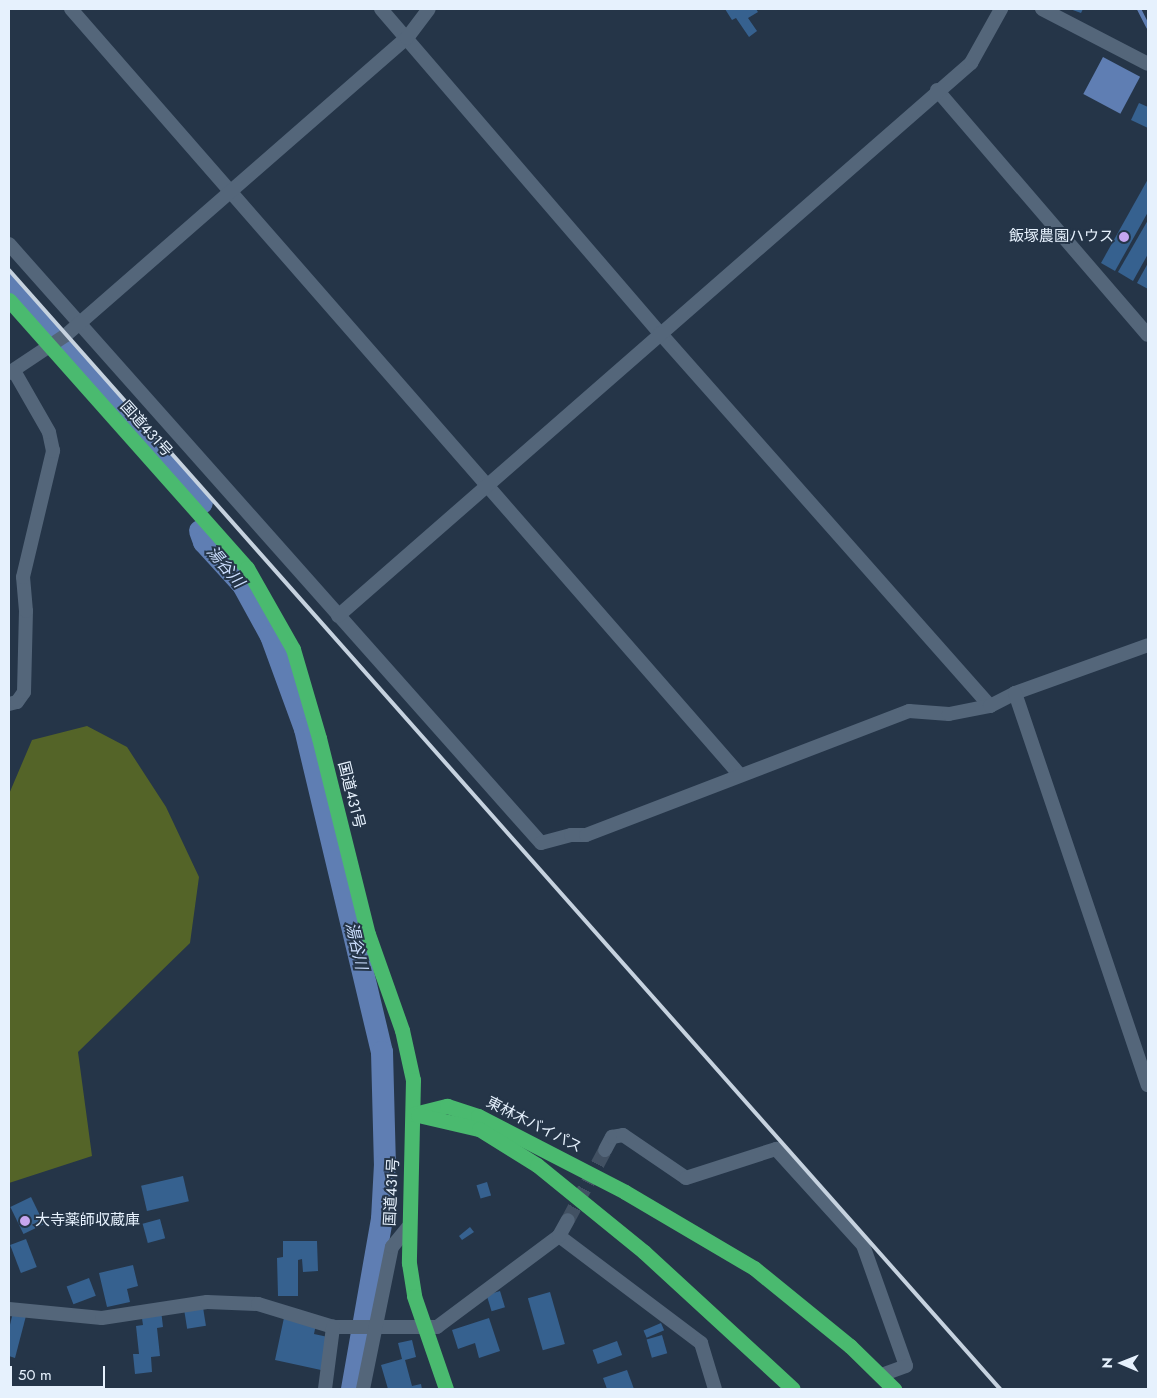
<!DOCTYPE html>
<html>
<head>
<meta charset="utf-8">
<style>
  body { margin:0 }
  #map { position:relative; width:1157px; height:1398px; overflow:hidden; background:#253548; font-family:Jost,"Noto Sans JP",sans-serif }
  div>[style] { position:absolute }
  .green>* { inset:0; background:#546428 }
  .water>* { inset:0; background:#5f7eb3; transform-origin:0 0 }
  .stream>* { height:4px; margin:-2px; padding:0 2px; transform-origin:2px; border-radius:2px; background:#5f7eb3 }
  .river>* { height:22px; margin:-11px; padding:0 11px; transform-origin:11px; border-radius:11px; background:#5f7eb3 }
  .building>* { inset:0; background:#36618f; transform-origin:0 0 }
  .street-tunnel>* { height:14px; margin-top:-7px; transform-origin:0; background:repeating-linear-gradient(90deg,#425163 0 14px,transparent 0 21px) }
  .street>* { height:14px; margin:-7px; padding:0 7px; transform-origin:7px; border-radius:7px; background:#54667a }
  .highway>* { height:15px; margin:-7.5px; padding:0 7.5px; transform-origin:7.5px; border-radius:7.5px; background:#4aba6f }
  .rail>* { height:4px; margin:-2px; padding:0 2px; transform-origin:2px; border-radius:2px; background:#c6d2df }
  .dots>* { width:14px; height:14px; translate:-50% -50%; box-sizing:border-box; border:2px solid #253548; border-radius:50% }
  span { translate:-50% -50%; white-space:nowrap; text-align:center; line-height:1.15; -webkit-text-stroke:4px #253548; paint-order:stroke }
  .poi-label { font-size:15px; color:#e6f1fd }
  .right { translate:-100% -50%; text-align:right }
  .left { translate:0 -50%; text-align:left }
  .street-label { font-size:15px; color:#e6f1fd }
  .water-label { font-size:16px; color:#ccdefe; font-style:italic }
  .frame { position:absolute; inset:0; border:10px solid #e6f1fd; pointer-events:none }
  .north { position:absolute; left:1097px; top:1338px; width:50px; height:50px; -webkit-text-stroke:4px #253548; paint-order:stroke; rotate:271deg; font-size:14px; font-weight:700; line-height:20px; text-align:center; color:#e6f1fd }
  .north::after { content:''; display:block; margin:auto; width:18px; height:22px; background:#e6f1fd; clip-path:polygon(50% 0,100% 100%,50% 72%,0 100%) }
  .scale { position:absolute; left:10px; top:1366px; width:95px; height:22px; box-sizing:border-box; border:2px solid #e6f1fd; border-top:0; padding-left:6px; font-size:15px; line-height:18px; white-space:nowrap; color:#e6f1fd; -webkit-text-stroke:4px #253548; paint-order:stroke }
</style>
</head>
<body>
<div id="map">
  <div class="green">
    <div style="clip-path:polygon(87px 726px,127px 747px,166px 807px,199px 877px,190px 943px,78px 1052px,92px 1156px,9px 1183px,9px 794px,32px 740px)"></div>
  </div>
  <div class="water">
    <div style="left:1103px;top:57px;width:42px;height:42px;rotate:28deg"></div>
  </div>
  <div class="stream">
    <div style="left:1139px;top:9px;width:20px;rotate:63deg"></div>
  </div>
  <div class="river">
    <div style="left:9px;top:285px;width:291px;rotate:48.5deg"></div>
    <div style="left:200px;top:531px;width:12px;rotate:70deg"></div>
    <div style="left:204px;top:542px;width:58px;rotate:47.8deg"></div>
    <div style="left:243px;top:585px;width:58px;rotate:61.2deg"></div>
    <div style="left:271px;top:636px;width:99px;rotate:69.9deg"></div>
    <div style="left:305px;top:729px;width:332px;rotate:76.6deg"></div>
    <div style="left:382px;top:1052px;width:112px;rotate:88.5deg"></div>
    <div style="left:385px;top:1164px;width:55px;rotate:93.1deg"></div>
    <div style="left:382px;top:1219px;width:173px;rotate:100deg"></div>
  </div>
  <div class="building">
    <div style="clip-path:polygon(725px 9px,756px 9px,758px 12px,748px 18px,757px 31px,749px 37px,736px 18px,732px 20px)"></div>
    <div style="clip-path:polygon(1070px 9px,1083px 9px,1081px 13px)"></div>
    <div style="clip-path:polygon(1139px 103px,1148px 107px,1148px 128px,1131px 120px)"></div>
    <div style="clip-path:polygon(1148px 179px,1148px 212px,1115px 271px,1101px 263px)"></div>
    <div style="clip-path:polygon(1148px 220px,1148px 254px,1133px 281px,1118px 272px)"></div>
    <div style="clip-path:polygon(1148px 263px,1148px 289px,1137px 283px)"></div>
    <div style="left:183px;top:1176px;width:26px;height:43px;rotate:77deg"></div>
    <div style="left:487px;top:1182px;width:14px;height:11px;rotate:73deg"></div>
    <div style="left:31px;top:1197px;width:30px;height:23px;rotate:64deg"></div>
    <div style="left:160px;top:1219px;width:20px;height:18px;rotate:75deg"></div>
    <div style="clip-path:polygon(470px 1227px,474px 1232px,462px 1240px,459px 1236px)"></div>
    <div style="left:26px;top:1239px;width:30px;height:17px;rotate:69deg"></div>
    <div style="clip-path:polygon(283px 1241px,317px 1241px,318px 1271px,303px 1272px,302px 1259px,298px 1260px,298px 1296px,278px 1296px,277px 1258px,283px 1257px)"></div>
    <div style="clip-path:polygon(133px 1265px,138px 1286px,127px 1289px,130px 1302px,107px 1307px,99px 1273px)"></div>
    <div style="left:89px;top:1278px;width:19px;height:24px;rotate:69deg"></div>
    <div style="left:500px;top:1291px;width:17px;height:14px;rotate:73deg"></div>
    <div style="left:550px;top:1292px;width:54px;height:23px;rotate:74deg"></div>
    <div style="left:202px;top:1301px;width:25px;height:19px;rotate:81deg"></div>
    <div style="clip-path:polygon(14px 1308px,27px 1312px,15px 1358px,9px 1356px,9px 1329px)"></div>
    <div style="clip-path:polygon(161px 1310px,163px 1327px,157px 1328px,160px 1356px,151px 1357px,152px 1372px,135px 1374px,133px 1354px,139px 1354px,136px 1326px,143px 1325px,141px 1312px)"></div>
    <div style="clip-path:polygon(285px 1313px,317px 1319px,314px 1334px,328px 1337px,321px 1370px,275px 1360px)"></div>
    <div style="clip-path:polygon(489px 1318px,500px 1351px,479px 1358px,475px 1343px,458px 1349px,452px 1330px)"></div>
    <div style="left:661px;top:1323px;width:8px;height:19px;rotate:67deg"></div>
    <div style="left:662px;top:1335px;width:19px;height:16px;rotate:74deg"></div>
    <div style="clip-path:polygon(412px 1340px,416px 1357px,405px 1360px,412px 1386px,421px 1384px,422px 1389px,388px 1389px,381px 1365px,402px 1359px,398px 1343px)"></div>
    <div style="left:617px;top:1341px;width:15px;height:26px;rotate:70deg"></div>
    <div style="clip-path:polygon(627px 1370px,634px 1389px,607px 1389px,603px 1378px)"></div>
  </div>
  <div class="street-tunnel">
    <div style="left:568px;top:1220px;width:79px;rotate:-62.1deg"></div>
  </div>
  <div class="street">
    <div style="left:71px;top:9px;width:1017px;rotate:48.87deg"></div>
    <div style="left:381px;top:9px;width:428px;rotate:49.3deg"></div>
    <div style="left:660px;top:333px;width:498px;rotate:48.5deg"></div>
    <div style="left:1042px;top:9px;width:119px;rotate:27.4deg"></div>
    <div style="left:937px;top:90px;width:323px;rotate:49.3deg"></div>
    <div style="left:9px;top:244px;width:801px;rotate:48.39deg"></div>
    <div style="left:541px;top:843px;width:31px;rotate:-15deg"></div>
    <div style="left:571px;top:835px;width:15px"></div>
    <div style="left:586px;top:835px;width:346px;rotate:-21deg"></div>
    <div style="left:909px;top:711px;width:40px;rotate:4.3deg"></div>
    <div style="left:949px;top:714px;width:42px;rotate:-11deg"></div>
    <div style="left:990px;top:706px;width:28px;rotate:-27deg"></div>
    <div style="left:1015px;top:693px;width:141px;rotate:-19.8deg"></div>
    <div style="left:9px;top:373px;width:69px;rotate:-33.7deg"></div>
    <div style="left:66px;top:335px;width:452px;rotate:-41.1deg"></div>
    <div style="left:407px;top:38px;width:36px;rotate:-53deg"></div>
    <div style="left:338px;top:616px;width:841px;rotate:-41.14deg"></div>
    <div style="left:971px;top:63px;width:62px;rotate:-60.9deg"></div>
    <div style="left:1015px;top:693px;width:414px;rotate:71.3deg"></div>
    <div style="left:9px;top:704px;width:8px;rotate:-14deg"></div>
    <div style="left:17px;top:702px;width:12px;rotate:-55deg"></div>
    <div style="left:24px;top:692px;width:81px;rotate:-88.6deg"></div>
    <div style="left:26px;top:611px;width:34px;rotate:-95deg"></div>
    <div style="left:23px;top:577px;width:130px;rotate:-76.6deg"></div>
    <div style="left:53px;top:451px;width:19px;rotate:-102deg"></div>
    <div style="left:49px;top:432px;width:70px;rotate:-119.8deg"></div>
    <div style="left:605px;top:1150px;width:15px;rotate:-62deg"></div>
    <div style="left:612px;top:1137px;width:11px;rotate:-10deg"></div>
    <div style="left:623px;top:1135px;width:76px;rotate:34.3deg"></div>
    <div style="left:686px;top:1178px;width:95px;rotate:-17.9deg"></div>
    <div style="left:776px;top:1149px;width:130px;rotate:47.8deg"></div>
    <div style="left:863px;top:1245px;width:128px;rotate:70.4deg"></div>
    <div style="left:906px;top:1366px;width:27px;rotate:160deg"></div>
    <div style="left:559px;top:1236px;width:178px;rotate:37deg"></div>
    <div style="left:701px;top:1343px;width:48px;rotate:73.1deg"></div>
    <div style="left:9px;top:1309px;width:93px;rotate:5.5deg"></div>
    <div style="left:102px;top:1318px;width:106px;rotate:-8.7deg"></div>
    <div style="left:207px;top:1302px;width:51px;rotate:2.2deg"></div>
    <div style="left:258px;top:1304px;width:78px;rotate:17deg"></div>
    <div style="left:333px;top:1327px;width:104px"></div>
    <div style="left:437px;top:1327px;width:152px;rotate:-36.7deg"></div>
    <div style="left:559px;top:1236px;width:18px;rotate:-61deg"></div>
    <div style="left:325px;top:1389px;width:63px;rotate:-82.6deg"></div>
    <div style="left:363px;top:1389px;width:145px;rotate:-78.5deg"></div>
    <div style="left:392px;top:1247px;width:26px;rotate:-51deg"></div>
  </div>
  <div class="highway">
    <div style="left:9px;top:300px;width:358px;rotate:48.4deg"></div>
    <div style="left:247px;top:568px;width:93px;rotate:60.4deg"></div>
    <div style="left:293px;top:649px;width:93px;rotate:73.7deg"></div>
    <div style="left:319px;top:738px;width:202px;rotate:76deg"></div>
    <div style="left:368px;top:934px;width:102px;rotate:70.5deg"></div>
    <div style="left:402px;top:1030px;width:51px;rotate:77.6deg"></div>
    <div style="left:413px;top:1080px;width:183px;rotate:91.3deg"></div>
    <div style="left:409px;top:1263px;width:33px;rotate:81deg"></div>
    <div style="left:414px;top:1296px;width:98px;rotate:71deg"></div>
    <div style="left:414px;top:1114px;width:34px;rotate:-14deg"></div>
    <div style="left:447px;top:1106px;width:33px;rotate:18deg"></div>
    <div style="left:478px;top:1116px;width:165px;rotate:27.3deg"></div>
    <div style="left:625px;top:1192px;width:150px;rotate:30.5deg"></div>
    <div style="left:754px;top:1268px;width:124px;rotate:39.1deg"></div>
    <div style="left:850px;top:1346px;width:62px;rotate:44.3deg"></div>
    <div style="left:418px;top:1115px;width:63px;rotate:12.9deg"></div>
    <div style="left:479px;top:1129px;width:68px;rotate:31.8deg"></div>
    <div style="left:537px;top:1165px;width:138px;rotate:39.1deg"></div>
    <div style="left:644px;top:1252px;width:202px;rotate:42.6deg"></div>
  </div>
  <div class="rail">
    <div style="left:9px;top:270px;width:1495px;rotate:48.47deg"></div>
  </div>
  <div class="dots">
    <div style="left:1124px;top:237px;background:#c6a6f0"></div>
    <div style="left:25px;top:1221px;background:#c6a6f0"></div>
  </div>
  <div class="poi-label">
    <span class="right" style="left:1114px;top:237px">飯塚農園ハウス</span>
    <span class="left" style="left:35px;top:1221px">大寺薬師収蔵庫</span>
  </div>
  <div class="street-label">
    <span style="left:146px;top:429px;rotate:48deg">国道431号</span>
    <span style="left:351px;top:795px;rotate:76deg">国道431号</span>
    <span style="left:534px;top:1125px;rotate:27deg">東林木バイパス</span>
    <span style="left:392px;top:1192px;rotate:-87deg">国道431号</span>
  </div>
  <div class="water-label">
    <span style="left:225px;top:567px;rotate:50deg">湯谷川</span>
    <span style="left:356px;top:946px;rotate:77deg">湯谷川</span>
  </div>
  <div class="frame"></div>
  <div class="north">N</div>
  <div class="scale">50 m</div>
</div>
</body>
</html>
